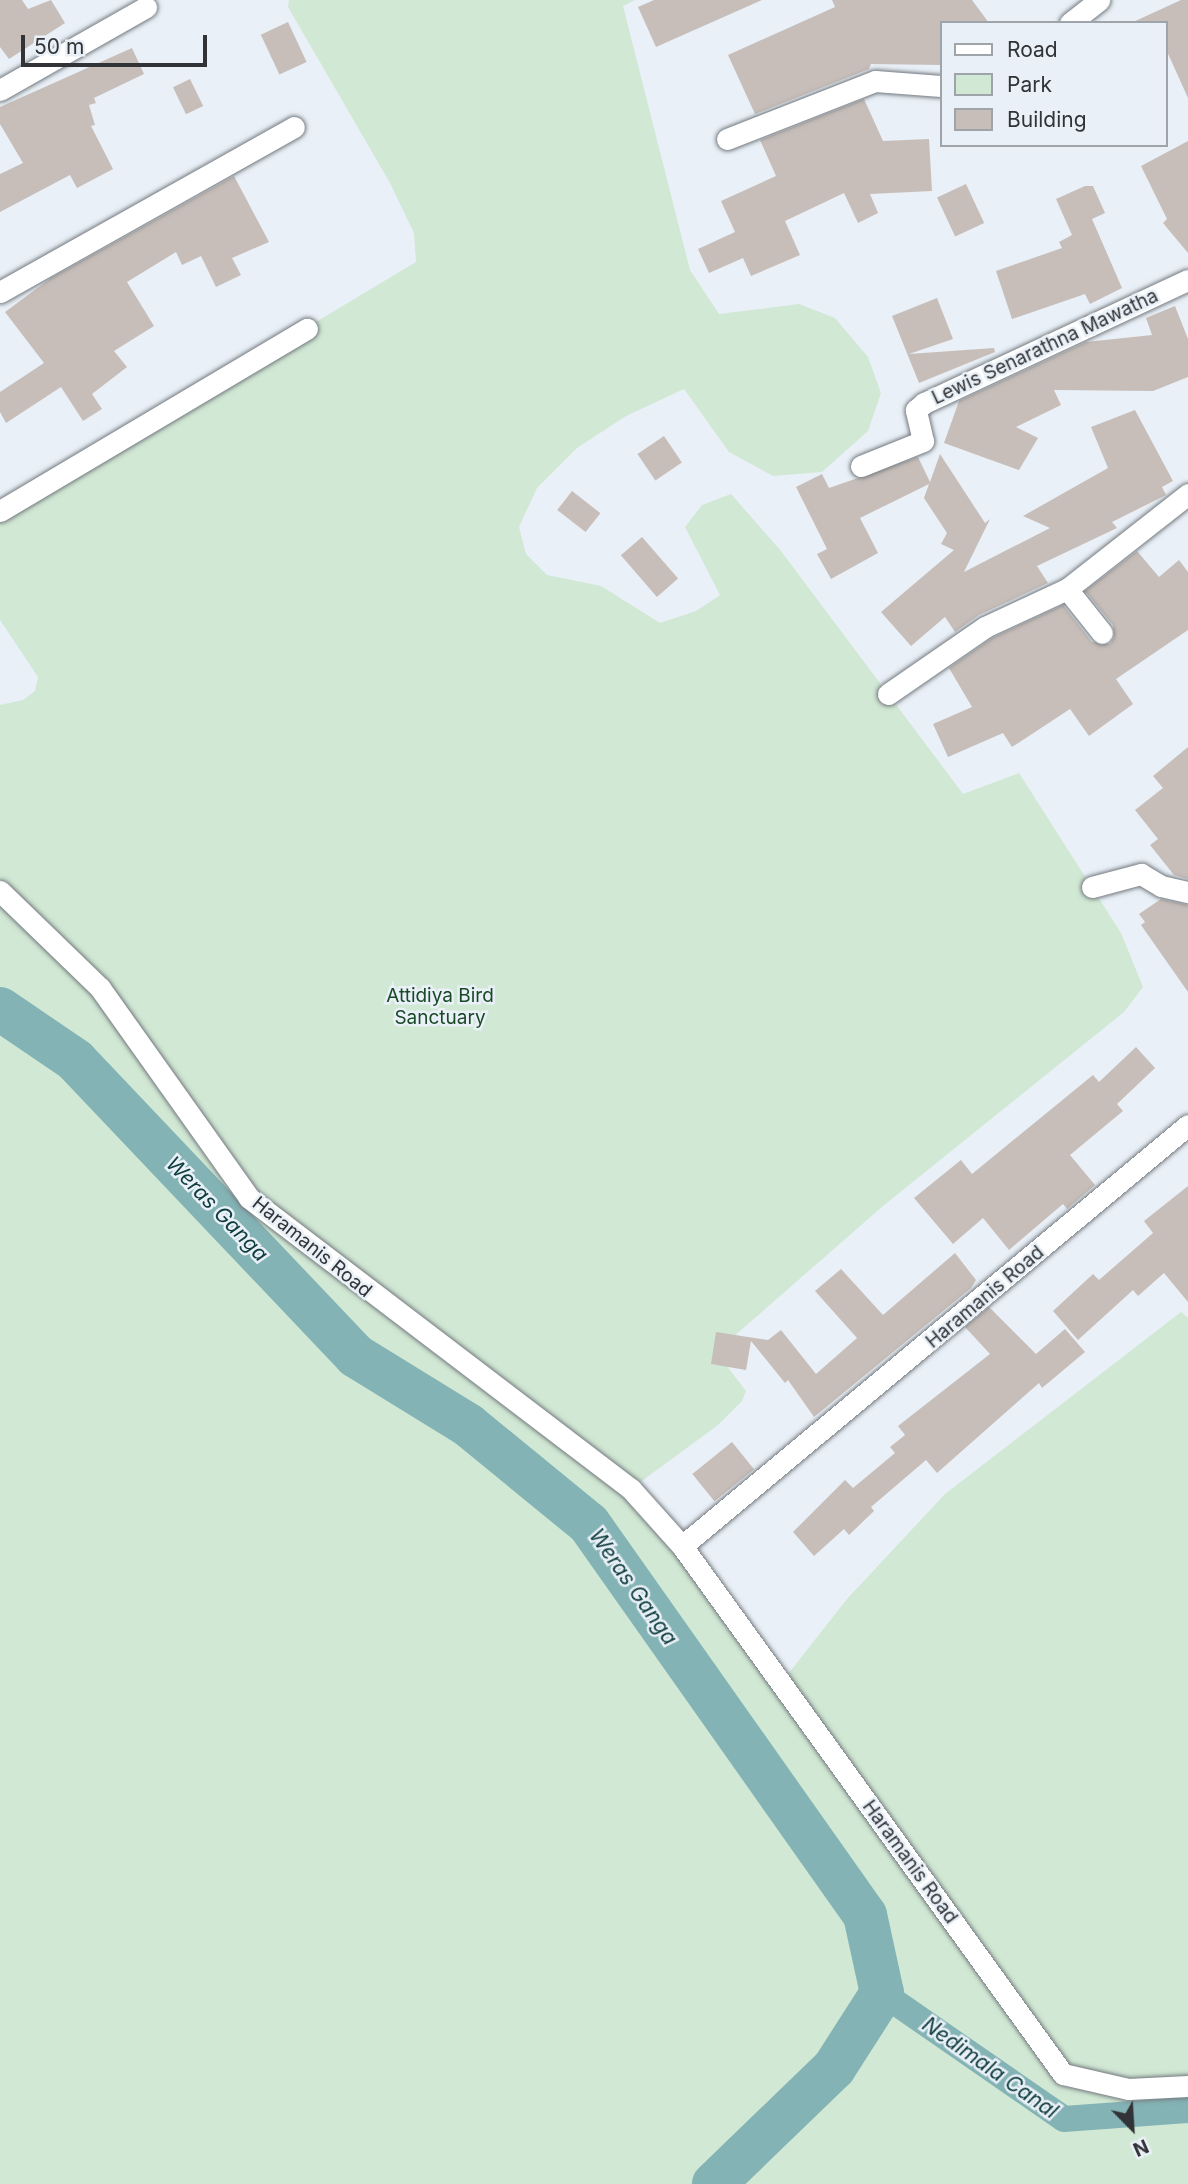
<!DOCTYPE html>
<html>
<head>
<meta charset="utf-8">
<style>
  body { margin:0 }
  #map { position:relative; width:1188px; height:2184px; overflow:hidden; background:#e9f0f7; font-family:Inter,sans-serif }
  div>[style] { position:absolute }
  .green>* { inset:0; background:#d1e8d4 }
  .canal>* { height:26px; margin:-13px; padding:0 13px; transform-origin:13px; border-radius:13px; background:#84b3b5 }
  .river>* { height:44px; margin:-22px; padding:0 22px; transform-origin:22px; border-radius:22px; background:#84b3b5 }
  .building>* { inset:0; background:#c7beb9; transform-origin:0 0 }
  .roads { filter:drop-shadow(0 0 2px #73797f) drop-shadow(0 0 2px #73797f) }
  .street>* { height:21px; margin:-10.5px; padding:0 10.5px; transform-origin:10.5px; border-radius:10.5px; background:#fff }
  span { translate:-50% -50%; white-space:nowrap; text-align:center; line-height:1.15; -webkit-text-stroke:5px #e9f0f7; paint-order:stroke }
  .street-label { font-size:19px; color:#313336 }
  .park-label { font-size:19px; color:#194925 }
  .water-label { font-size:21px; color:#0f3d3e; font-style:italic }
  .legend { position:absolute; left:940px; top:21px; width:228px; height:126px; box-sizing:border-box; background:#e9f0f7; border:2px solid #9fa4aa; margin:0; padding:9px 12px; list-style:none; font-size:21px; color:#313336 }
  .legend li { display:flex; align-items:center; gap:14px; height:35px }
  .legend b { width:35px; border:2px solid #9fa4aa }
  .north { position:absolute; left:1097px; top:2093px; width:70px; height:70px; -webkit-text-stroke:5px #e9f0f7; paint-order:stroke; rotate:156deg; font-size:19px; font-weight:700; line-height:28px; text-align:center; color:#313336 }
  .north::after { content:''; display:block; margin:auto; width:24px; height:32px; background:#313336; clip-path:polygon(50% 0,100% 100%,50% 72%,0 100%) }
  .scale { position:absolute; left:21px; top:35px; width:186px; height:32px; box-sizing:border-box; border:4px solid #313336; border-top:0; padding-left:9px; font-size:21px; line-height:24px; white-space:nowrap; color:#313336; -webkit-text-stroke:5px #e9f0f7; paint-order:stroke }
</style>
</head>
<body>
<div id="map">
  <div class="green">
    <div style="clip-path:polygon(289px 0,635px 0,623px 6px,690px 270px,719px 314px,799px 304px,835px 318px,868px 357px,881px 393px,868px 431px,822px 472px,773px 476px,729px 452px,684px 389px,626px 416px,577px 448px,537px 488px,519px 527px,526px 554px,547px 575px,601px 586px,660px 623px,696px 611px,720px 595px,685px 527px,702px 505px,731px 494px,781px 551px,963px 794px,1019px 773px,1121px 933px,1143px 987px,1124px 1012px,883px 1206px,716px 1352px,746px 1391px,742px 1401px,718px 1425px,631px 1489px,781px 1683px,847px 1599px,945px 1494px,1181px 1312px,1188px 1318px,1188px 2184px,0 2184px,0 705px,23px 700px,35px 691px,38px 677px,0 620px,0 511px,416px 262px,414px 233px,390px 183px,288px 7px)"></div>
  </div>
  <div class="canal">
    <div style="left:882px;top:1993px;width:221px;rotate:34.7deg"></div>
    <div style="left:1064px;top:2119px;width:124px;rotate:-4.2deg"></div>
  </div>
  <div class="river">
    <div style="left:0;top:1009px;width:91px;rotate:34.2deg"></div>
    <div style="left:75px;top:1060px;width:408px;rotate:46.5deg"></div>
    <div style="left:356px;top:1356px;width:132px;rotate:31.6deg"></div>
    <div style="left:468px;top:1425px;width:156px;rotate:39.3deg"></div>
    <div style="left:589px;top:1524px;width:479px;rotate:54.8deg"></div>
    <div style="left:865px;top:1915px;width:80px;rotate:77.7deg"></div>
    <div style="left:882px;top:1993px;width:89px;rotate:122.6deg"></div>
    <div style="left:834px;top:2068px;width:167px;rotate:136deg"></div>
  </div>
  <div class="building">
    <div style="clip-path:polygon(0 0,22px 0,28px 9px,51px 0,65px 23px,9px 59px,0 47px)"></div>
    <div style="clip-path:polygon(654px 0,762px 0,656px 47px,638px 7px)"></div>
    <div style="clip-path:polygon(832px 0,972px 0,989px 23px,941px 23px,941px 65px,871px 64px,869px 69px,755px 114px,728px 55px,835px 7px)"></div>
    <div style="clip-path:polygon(1181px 0,1188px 0,1188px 98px,1165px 47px,1165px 23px,1131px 23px)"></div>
    <div style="left:288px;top:22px;width:44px;height:30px;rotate:65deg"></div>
    <div style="clip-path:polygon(132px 48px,144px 74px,94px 98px,96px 103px,89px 105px,95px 125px,91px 126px,113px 169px,77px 188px,70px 175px,0 212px,0 174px,23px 163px,0 124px,0 107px)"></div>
    <div style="left:190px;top:79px;width:30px;height:19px;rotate:64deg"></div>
    <div style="clip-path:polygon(864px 99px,883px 141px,929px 139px,932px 191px,870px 194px,878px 213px,858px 223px,844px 193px,785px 221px,800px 255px,751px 276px,743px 258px,709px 273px,698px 249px,735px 232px,721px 201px,776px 176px,760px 140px)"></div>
    <div style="clip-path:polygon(1188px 141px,1188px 253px,1163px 223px,1167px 219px,1141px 166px)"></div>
    <div style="clip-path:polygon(234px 176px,269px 242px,232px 258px,241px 275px,216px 287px,201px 256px,182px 265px,176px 252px,127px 282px,154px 326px,114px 351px,127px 367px,92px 394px,102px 409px,83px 421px,61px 387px,6px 423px,0 412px,0 392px,44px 363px,5px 312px,51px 278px)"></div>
    <div style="left:966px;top:184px;width:43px;height:32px;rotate:65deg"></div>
    <div style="clip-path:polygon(1085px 186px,1093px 186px,1105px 213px,1092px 219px,1122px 288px,1090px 304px,1085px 294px,1012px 319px,996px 271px,1062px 248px,1059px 242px,1072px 235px,1056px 199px)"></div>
    <div style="clip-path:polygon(937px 298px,953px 339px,909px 354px,994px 348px,995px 352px,919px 383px,892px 316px)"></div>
    <div style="clip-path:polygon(1175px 306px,1188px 339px,1188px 377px,1153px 391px,1054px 390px,1061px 405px,1016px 427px,1038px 438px,1019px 470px,944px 443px,959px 401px,1086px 342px,1152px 335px,1146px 318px)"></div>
    <div style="clip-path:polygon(1135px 410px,1173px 481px,1162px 487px,1166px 495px,1112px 522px,1117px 528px,1037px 566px,1048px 583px,979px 615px,955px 632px,945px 617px,911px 646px,881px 612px,954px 550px,941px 544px,947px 533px,924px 498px,929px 484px,860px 518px,878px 553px,831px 579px,817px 554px,827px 549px,796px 487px,822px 474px,829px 488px,918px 457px,930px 482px,940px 454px,985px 523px,990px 519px,964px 572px,1050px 528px,1023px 516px,1108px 468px,1091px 427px)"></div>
    <div style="left:664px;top:436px;width:32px;height:32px;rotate:56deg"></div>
    <div style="left:572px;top:491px;width:36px;height:24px;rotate:38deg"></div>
    <div style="left:642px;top:537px;width:55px;height:28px;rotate:49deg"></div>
    <div style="clip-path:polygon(1137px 551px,1159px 577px,1179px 560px,1188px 572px,1188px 630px,1116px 679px,1133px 704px,1089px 736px,1070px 709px,1012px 747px,1003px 733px,948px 757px,933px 724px,972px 707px,949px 668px,992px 638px,1063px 605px,1092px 642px,1110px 644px,1114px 637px,1113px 625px,1085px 591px)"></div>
    <div style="clip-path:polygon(1188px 747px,1188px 879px,1174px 875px,1150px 845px,1158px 839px,1135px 810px,1163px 788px,1153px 776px)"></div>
    <div style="clip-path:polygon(1161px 899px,1188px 905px,1188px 992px,1141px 925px,1145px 922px,1139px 914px)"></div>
    <div style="clip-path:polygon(1136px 1047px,1155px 1068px,1117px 1104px,1123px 1111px,1070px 1155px,1095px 1185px,1067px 1209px,1063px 1204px,1009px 1250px,983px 1218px,953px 1244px,914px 1198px,961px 1160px,972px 1174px,1093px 1075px,1099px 1082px)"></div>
    <div style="clip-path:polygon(1188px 1186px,1188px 1302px,1164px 1273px,1138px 1296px,1133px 1290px,1078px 1340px,1053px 1311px,1093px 1274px,1099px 1280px,1153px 1233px,1144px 1221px)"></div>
    <div style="clip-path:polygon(955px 1253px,976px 1280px,971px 1288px,814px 1417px,788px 1380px,785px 1383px,751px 1341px,746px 1370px,711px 1364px,716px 1332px,768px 1340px,781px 1330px,816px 1374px,857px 1338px,815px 1291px,841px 1269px,883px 1315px)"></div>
    <div style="clip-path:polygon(989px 1307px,1036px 1354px,1065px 1329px,1085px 1352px,1042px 1388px,1039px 1383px,937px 1473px,926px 1460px,871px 1507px,874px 1511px,849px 1535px,844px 1529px,814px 1556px,793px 1532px,845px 1480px,853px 1488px,895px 1453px,890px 1447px,905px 1435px,898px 1426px,990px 1354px,965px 1327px)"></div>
    <div style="left:732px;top:1442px;width:35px;height:51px;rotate:51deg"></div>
  </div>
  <div class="roads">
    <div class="street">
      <div style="left:1070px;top:23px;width:37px;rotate:-38deg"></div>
      <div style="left:0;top:90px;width:168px;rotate:-29.6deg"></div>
      <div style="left:727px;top:139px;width:159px;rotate:-21.4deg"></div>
      <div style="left:875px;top:81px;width:66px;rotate:4.3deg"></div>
      <div style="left:0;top:292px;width:337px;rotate:-29.3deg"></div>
      <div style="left:861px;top:466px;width:67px;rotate:-22deg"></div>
      <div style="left:923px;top:441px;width:32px;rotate:-103deg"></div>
      <div style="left:916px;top:410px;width:11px;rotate:-41deg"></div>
      <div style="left:924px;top:403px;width:291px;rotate:-25deg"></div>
      <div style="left:0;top:511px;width:357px;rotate:-30.7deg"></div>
      <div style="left:1067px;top:589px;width:56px;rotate:51.5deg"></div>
      <div style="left:888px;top:694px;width:118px;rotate:-34.6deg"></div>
      <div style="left:985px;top:627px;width:90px;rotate:-24.9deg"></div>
      <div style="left:1067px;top:589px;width:154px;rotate:-38.1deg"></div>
      <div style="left:1092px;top:887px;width:51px;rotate:-14.9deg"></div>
      <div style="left:1141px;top:874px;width:23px;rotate:31deg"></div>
      <div style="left:1161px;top:886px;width:28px;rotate:13deg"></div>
      <div style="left:0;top:891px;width:139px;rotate:44.1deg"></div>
      <div style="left:100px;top:988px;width:257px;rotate:54.6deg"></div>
      <div style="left:249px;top:1198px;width:480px;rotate:37.3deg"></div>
      <div style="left:631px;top:1489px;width:76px;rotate:48.2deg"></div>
      <div style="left:682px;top:1546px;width:658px;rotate:-39.76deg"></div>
      <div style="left:682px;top:1546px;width:651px;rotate:54.19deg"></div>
      <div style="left:1063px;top:2074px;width:67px;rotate:13deg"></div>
      <div style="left:1128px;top:2089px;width:60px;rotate:-2.9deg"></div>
    </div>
  </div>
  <div class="street-label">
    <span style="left:1045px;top:347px;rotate:-25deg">Lewis Senarathna Mawatha</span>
    <span style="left:312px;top:1247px;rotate:39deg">Haramanis Road</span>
    <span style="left:985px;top:1297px;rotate:-40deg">Haramanis Road</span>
    <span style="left:910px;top:1862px;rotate:54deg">Haramanis Road</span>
  </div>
  <div class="park-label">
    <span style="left:440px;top:1007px">Attidiya Bird<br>Sanctuary</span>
  </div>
  <div class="water-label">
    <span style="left:217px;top:1209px;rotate:46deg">Weras Ganga</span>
    <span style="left:633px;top:1587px;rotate:55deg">Weras Ganga</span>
    <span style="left:990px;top:2068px;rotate:35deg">Nedimala Canal</span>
  </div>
  <ul class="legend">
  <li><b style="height:9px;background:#fff"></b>Road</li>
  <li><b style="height:19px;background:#d1e8d4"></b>Park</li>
  <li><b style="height:19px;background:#c7beb9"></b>Building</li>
  </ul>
  <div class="north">N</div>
  <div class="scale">50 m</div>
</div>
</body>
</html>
